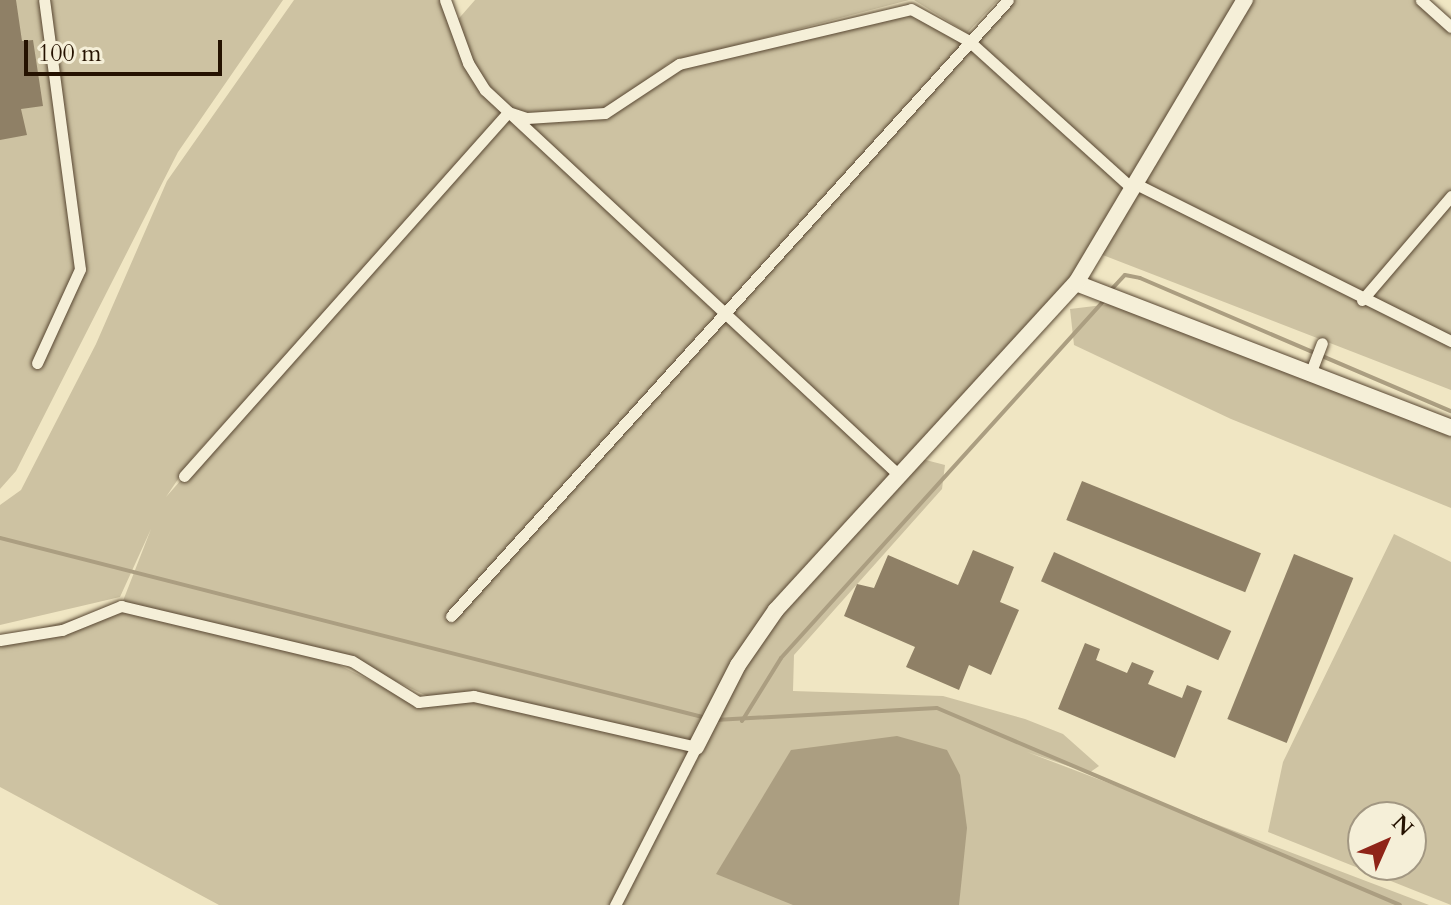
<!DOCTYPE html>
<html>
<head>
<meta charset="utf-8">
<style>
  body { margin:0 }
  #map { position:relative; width:1451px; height:905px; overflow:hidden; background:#f0e6c3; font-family:Cardo,serif }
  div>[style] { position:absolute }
  .green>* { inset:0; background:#cdc2a2 }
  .water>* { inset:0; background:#ab9e81 }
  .stream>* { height:4px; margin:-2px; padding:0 2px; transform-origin:2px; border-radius:2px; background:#ab9e81 }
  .building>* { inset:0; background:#8f8066; transform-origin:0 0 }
  .roads { filter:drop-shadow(0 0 2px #584732) drop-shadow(0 0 2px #584732) }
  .street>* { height:11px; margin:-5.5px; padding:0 5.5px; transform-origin:5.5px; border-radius:5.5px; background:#f5efd8 }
  .secondary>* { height:16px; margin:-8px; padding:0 8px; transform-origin:8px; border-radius:8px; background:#f5efd8 }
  span { translate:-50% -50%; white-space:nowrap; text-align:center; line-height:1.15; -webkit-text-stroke:7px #f5efd8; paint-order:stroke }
  .north { position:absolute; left:1347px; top:801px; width:80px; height:80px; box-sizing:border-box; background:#f5efd8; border:2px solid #a29782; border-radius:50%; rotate:45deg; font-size:22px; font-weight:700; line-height:32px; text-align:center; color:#251201 }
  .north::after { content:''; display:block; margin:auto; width:28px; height:36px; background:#8f2418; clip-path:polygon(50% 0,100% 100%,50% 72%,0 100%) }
  .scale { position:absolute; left:24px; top:40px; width:198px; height:36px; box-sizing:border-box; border:4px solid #251201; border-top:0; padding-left:10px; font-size:24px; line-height:28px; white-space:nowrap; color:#251201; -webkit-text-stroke:6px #f5efd8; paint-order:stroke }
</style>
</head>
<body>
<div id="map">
  <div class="green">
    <div style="clip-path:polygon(0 0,283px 0,178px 152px,16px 471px,0 489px)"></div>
    <div style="clip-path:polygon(evenodd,294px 0,445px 0,454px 24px,475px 0,909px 0,669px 63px,649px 81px,679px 63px,911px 9px,969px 41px,1007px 0,1421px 0,1451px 27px,1451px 390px,1095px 252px,918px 458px,945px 465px,942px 489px,794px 655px,793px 691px,943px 696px,1025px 719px,1063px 734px,1099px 766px,1089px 773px,1027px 752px,1429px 905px,219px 905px,0 787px,0 639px,121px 606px,151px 529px,120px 597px,0 625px,0 505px,21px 490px,96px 344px,167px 181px,294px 0,355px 281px,356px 282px,166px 497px,193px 457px,355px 281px,294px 0,331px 661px,372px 670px,427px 696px,403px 697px,331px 661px)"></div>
    <div style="clip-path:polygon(914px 0,998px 0,967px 33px)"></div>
    <div style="clip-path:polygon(1128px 302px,1451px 437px,1451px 508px,1231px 419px,1074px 345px,1070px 309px)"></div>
    <div style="clip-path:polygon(evenodd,1394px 534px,1451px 562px,1451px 905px,1268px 832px,1283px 762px,1394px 534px,1363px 817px,1411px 817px,1411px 865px,1363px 865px,1363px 817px)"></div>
  </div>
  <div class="water">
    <div style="clip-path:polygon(897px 736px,947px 750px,960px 775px,967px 828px,959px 905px,793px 905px,716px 874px,791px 750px)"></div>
  </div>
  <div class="stream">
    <div style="left:1109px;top:292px;width:23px;rotate:-47deg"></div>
    <div style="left:1125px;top:275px;width:15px;rotate:11deg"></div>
    <div style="left:1140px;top:278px;width:338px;rotate:23.2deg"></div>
    <div style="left:0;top:538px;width:729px;rotate:14.3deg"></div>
    <div style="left:715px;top:720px;width:222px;rotate:-3.1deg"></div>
    <div style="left:937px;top:708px;width:503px;rotate:23.05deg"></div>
    <div style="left:742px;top:721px;width:74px;rotate:-58.2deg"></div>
    <div style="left:781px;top:658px;width:482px;rotate:-47.9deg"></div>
  </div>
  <div class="building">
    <div style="clip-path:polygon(0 0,16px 0,22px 41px,33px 40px,43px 106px,21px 109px,27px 135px,0 140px)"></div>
    <div style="left:1082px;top:481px;width:193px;height:42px;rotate:22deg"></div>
    <div style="clip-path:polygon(973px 550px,1014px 567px,1000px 602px,1019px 610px,991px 675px,969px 665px,959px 690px,906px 667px,915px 647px,844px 616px,857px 584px,874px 588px,888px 555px,958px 585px)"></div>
    <div style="left:1054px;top:552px;width:194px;height:32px;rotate:24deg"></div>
    <div style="left:1294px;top:554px;width:64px;height:178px;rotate:22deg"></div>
    <div style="clip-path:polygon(1085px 643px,1100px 649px,1096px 660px,1127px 673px,1132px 662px,1154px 671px,1148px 684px,1182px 698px,1187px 685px,1202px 691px,1175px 758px,1058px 709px)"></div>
  </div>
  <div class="roads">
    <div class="street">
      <div style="left:445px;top:0;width:67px;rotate:69.9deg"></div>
      <div style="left:468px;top:63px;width:32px;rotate:58deg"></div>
      <div style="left:485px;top:90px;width:567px;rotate:42.93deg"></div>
      <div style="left:1421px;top:0;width:40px;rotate:42deg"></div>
      <div style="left:508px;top:112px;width:20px;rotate:18deg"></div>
      <div style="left:527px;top:118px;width:78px;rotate:-3.7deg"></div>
      <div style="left:605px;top:113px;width:89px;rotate:-33.5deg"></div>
      <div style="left:679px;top:64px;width:238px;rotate:-13.3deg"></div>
      <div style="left:911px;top:9px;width:66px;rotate:28.9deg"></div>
      <div style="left:969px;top:41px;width:221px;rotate:42.1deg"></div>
      <div style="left:1136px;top:184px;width:352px;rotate:26.5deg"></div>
      <div style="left:1362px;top:300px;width:137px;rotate:-49.4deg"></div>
      <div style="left:37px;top:363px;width:103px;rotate:-65.4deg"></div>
      <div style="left:80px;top:269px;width:271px;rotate:-97.6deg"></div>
      <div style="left:1310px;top:374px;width:33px;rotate:-69deg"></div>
      <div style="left:184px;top:476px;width:487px;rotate:-48.3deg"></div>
      <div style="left:451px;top:616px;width:830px;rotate:-47.88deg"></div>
      <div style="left:0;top:640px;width:63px;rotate:-9.2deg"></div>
      <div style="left:62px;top:630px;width:64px;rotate:-22.1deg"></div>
      <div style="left:121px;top:606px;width:237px;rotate:13.4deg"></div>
      <div style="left:352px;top:661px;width:78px;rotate:31.8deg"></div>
      <div style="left:418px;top:702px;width:56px;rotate:-6.1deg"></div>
      <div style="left:474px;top:696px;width:228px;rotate:12.9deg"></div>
      <div style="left:696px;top:747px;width:178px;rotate:117.1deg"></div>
    </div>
    <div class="secondary">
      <div style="left:1076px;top:283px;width:402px;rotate:21.1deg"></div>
      <div style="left:696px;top:747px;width:92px;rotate:-62.9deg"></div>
      <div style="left:738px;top:665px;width:67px;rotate:-55.4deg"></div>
      <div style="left:776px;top:610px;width:444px;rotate:-47.5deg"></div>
      <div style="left:1076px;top:283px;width:330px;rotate:-59.2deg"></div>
    </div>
  </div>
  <div class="north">N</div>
  <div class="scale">100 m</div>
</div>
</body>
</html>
